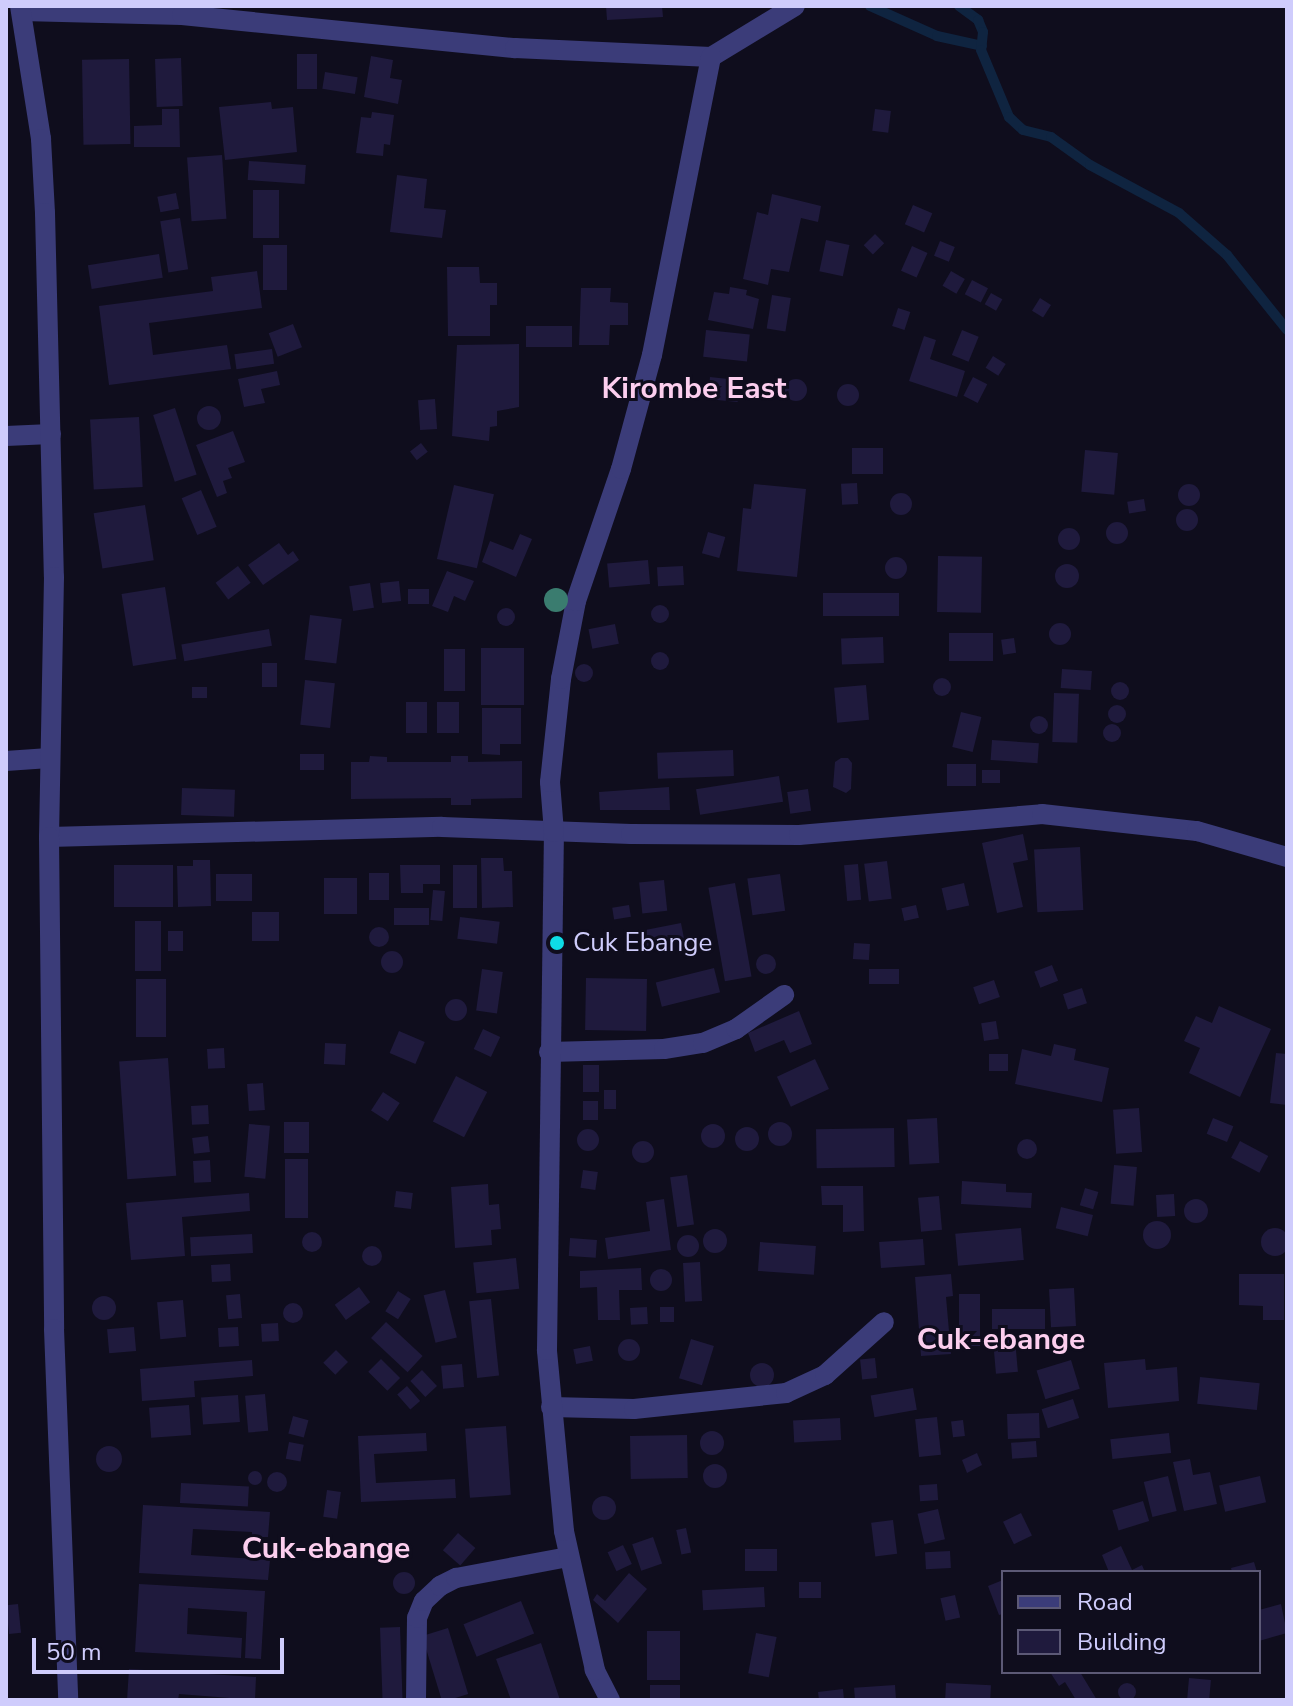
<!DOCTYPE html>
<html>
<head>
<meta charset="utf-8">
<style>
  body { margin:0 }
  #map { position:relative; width:1293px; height:1706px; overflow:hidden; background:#0f0d1d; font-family:"Nunito Sans",sans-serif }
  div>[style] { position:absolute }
  .stream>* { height:10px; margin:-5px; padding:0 5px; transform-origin:5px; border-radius:5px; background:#0f2440 }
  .building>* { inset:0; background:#1f1a3d; transform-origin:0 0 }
  .round { border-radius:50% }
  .service>* { height:20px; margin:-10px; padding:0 10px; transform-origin:10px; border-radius:10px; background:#3b3c79 }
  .minor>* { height:20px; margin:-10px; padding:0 10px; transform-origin:10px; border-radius:10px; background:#3b3c79 }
  .tertiary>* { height:20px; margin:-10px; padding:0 10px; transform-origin:10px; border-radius:10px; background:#3b3c79 }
  .trees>* { width:24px; height:24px; margin:-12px; border-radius:50%; background:#3a7c6f }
  .dots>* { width:22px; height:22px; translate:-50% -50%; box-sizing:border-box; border:4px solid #0f0d1d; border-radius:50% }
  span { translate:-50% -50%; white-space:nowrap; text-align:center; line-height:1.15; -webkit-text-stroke:6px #0f0d1d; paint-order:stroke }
  .poi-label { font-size:26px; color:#cfccfc }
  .left { translate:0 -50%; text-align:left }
  .quarter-label { font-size:30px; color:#fcceee; font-weight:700 }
  .frame { position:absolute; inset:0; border:8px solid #cfccfc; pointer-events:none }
  .legend { position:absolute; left:1001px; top:1570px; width:260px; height:104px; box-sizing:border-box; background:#0f0d1d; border:2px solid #5c5976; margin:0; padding:10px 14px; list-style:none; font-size:24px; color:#cfccfc }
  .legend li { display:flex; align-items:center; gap:16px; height:40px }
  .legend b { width:40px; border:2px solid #5c5976 }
  .scale { position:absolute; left:32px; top:1638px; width:252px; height:36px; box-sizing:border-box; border:4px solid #cfccfc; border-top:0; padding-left:10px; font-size:24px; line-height:28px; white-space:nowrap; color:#cfccfc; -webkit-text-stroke:6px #0f0d1d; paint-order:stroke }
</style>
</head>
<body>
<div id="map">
  <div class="stream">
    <div style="left:870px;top:6px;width:73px;rotate:24.1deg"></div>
    <div style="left:937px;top:36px;width:46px;rotate:12.5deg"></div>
    <div style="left:959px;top:6px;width:24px;rotate:36deg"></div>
    <div style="left:978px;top:20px;width:13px;rotate:67deg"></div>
    <div style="left:983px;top:32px;width:18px;rotate:96deg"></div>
    <div style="left:981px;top:50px;width:73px;rotate:67.3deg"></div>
    <div style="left:1009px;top:117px;width:19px;rotate:43deg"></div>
    <div style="left:1023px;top:130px;width:29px;rotate:14deg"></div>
    <div style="left:1051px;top:137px;width:48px;rotate:35.7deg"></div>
    <div style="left:1090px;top:165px;width:101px;rotate:28.3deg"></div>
    <div style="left:1179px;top:213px;width:64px;rotate:41.2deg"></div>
    <div style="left:1227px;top:255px;width:96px;rotate:51.3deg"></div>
  </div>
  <div class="building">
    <div style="clip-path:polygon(606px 6px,662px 6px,663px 17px,607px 20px)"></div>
    <div style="left:297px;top:54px;width:20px;height:35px"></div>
    <div style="clip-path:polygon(371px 56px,393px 60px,390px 78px,402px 80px,398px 104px,364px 97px)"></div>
    <div style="left:181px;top:58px;width:48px;height:26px;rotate:88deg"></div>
    <div style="left:129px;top:59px;width:85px;height:47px;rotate:89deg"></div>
    <div style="left:325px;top:72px;width:33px;height:17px;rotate:9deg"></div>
    <div style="clip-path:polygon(271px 102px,272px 109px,293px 107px,297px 152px,225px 160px,219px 107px)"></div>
    <div style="clip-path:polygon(162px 109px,179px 109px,180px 147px,134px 147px,134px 126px,162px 125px)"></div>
    <div style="left:875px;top:109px;width:16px;height:22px;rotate:7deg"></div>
    <div style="clip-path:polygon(372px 112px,394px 115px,390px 145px,384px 144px,383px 156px,356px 153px,361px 117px,371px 118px)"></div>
    <div style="left:222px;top:155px;width:64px;height:35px;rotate:86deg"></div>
    <div style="left:249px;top:161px;width:57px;height:19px;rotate:4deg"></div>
    <div style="clip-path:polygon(397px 175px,427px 179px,424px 208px,446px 210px,442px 238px,390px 232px)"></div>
    <div style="left:253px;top:190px;width:26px;height:48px"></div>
    <div style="left:176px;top:193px;width:16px;height:19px;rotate:79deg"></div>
    <div style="clip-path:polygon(772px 194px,821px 206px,818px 222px,801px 218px,789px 272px,771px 269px,768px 285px,743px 279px,757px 212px,768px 215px)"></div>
    <div style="left:913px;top:205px;width:21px;height:21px;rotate:23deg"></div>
    <div style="left:180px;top:218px;width:52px;height:20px;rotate:81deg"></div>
    <div style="left:875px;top:234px;width:13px;height:16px;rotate:45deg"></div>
    <div style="left:826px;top:240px;width:24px;height:32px;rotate:12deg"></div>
    <div style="left:940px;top:241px;width:16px;height:16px;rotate:22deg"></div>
    <div style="left:263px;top:245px;width:24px;height:45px"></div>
    <div style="left:912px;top:246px;width:17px;height:27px;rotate:24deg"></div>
    <div style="left:159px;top:254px;width:24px;height:72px;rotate:81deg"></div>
    <div style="clip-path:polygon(447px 267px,479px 267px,480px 283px,497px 283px,497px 305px,490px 305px,490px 336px,448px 336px)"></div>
    <div style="clip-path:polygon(257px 271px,262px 308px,149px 323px,153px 355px,227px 345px,231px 369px,109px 385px,99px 306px,213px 291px,211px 277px)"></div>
    <div style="left:951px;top:271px;width:16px;height:17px;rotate:30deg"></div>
    <div style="left:972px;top:280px;width:18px;height:16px;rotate:27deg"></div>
    <div style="clip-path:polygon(730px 287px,747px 290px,746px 295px,759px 299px,753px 329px,708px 320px,714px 292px,729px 294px)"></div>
    <div style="clip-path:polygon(581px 288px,611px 288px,610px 302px,628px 303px,628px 325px,610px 325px,609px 345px,579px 345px)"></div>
    <div style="left:991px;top:293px;width:13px;height:13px;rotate:29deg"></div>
    <div style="left:772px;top:295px;width:19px;height:34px;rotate:9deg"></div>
    <div style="left:1040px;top:298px;width:13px;height:15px;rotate:32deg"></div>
    <div style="left:898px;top:308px;width:13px;height:19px;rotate:18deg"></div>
    <div style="left:293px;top:324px;width:25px;height:26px;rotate:69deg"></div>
    <div style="left:526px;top:326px;width:46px;height:21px"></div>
    <div style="left:706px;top:330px;width:44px;height:27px;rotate:6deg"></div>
    <div style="left:962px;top:330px;width:18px;height:27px;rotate:22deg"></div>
    <div style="clip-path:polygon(924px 336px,936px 340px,930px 359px,965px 371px,957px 397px,909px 381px)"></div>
    <div style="clip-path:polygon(519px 344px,519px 407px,497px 411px,497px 426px,490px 427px,489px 441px,452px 436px,457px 345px)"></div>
    <div style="left:272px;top:349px;width:15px;height:38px;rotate:82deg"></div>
    <div style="left:993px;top:356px;width:15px;height:14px;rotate:32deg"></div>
    <div style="clip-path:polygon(277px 371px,280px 385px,261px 389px,265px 403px,244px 407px,238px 379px)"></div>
    <div style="left:710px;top:377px;width:30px;height:22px;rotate:6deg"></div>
    <div style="left:973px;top:377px;width:16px;height:21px;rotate:27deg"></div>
    <div class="round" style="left:785px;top:379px;width:22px;height:22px"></div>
    <div class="round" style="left:837px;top:384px;width:22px;height:22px"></div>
    <div style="left:435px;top:399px;width:30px;height:17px;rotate:86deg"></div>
    <div class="round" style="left:197px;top:406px;width:24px;height:24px"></div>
    <div style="left:175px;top:408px;width:70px;height:23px;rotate:72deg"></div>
    <div style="left:139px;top:417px;width:70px;height:49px;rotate:87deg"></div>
    <div style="clip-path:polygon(233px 431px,245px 462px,228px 468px,232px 478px,223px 481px,227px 493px,217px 497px,196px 445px)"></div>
    <div style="left:421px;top:443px;width:11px;height:14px;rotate:52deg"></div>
    <div style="left:852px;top:448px;width:31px;height:26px"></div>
    <div style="left:1085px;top:450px;width:33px;height:42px;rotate:5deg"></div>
    <div style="left:857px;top:483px;width:21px;height:16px;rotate:87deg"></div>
    <div style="clip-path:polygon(754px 484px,806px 489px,797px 577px,737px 571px,743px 508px,751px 509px)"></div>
    <div class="round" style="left:1178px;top:484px;width:22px;height:22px"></div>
    <div style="left:454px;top:485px;width:41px;height:76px;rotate:13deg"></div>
    <div style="left:201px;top:490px;width:40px;height:21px;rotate:67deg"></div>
    <div class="round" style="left:890px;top:493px;width:22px;height:22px"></div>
    <div style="left:1144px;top:499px;width:12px;height:17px;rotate:81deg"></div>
    <div style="left:145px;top:505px;width:56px;height:52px;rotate:81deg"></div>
    <div class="round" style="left:1176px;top:509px;width:22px;height:22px"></div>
    <div class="round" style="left:1106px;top:522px;width:22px;height:22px"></div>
    <div class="round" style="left:1058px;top:528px;width:22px;height:22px"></div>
    <div style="left:708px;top:532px;width:18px;height:22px;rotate:16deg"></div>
    <div style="clip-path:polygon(520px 534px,532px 539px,516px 577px,482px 562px,490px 541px,513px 550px)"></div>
    <div style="clip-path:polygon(279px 543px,288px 555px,293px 551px,299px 560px,263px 585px,248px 565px)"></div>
    <div style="left:938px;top:556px;width:44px;height:56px;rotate:1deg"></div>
    <div class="round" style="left:885px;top:557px;width:22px;height:22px"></div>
    <div style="left:648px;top:560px;width:24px;height:41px;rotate:85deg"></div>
    <div class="round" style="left:1055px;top:564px;width:24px;height:24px"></div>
    <div style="left:238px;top:566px;width:21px;height:28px;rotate:53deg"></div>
    <div style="left:683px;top:566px;width:19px;height:26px;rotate:87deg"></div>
    <div style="clip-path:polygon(447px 571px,474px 581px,465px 601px,454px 596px,448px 612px,432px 606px)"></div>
    <div style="left:399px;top:581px;width:20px;height:19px;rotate:84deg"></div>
    <div style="left:370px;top:583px;width:25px;height:21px;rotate:81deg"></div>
    <div style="left:165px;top:587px;width:73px;height:44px;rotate:81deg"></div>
    <div style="left:429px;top:589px;width:15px;height:21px;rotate:90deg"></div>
    <div style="left:899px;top:593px;width:23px;height:76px;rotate:90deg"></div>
    <div class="round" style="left:651px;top:605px;width:18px;height:18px"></div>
    <div class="round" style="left:497px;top:608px;width:18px;height:18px"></div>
    <div style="left:310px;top:615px;width:32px;height:45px;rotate:7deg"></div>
    <div class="round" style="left:1049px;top:623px;width:22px;height:22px"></div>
    <div style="left:615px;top:624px;width:20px;height:27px;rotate:79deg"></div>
    <div style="left:269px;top:629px;width:17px;height:89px;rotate:80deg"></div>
    <div style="left:949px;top:633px;width:44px;height:28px"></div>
    <div style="left:883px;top:637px;width:26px;height:42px;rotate:88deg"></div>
    <div style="left:1014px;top:638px;width:15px;height:13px;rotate:82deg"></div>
    <div style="left:481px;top:648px;width:43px;height:57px"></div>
    <div style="left:444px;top:649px;width:21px;height:42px"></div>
    <div class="round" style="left:651px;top:652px;width:18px;height:18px"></div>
    <div style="left:262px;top:663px;width:15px;height:24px"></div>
    <div class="round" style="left:575px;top:664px;width:18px;height:18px"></div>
    <div style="left:1062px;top:669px;width:30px;height:19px;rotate:4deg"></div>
    <div class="round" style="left:933px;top:678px;width:18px;height:18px"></div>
    <div style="left:305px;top:680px;width:30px;height:45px;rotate:6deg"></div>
    <div class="round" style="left:1111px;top:682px;width:18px;height:18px"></div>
    <div style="left:866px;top:685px;width:35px;height:32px;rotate:85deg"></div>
    <div style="left:207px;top:687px;width:11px;height:15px;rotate:90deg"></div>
    <div style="left:1054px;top:693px;width:25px;height:49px;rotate:2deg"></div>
    <div style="left:427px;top:702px;width:31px;height:21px;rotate:90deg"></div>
    <div style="left:437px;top:702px;width:22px;height:31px"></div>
    <div class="round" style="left:1108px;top:705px;width:18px;height:18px"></div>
    <div style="clip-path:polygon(482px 708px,521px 708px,521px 744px,500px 744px,500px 755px,482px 754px)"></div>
    <div style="left:961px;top:712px;width:21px;height:36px;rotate:14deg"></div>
    <div class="round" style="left:1030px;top:716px;width:18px;height:18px"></div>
    <div class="round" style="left:1103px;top:724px;width:18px;height:18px"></div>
    <div style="left:992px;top:740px;width:47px;height:20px;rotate:4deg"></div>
    <div style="left:733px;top:750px;width:26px;height:76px;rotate:88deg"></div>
    <div style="left:300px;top:754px;width:24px;height:16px"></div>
    <div style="clip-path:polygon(370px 756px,387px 757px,387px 762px,451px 762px,451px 756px,468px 756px,468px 762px,522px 761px,522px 798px,471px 799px,471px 805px,451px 805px,451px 798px,351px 799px,351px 762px,369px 762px)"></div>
    <div style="clip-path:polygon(841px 758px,848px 758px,852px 763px,851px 789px,846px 793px,833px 787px,835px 762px)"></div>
    <div style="left:947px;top:764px;width:29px;height:22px"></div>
    <div style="left:982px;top:770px;width:18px;height:13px"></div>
    <div style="left:779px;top:776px;width:26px;height:84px;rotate:81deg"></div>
    <div style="clip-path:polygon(669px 787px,670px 810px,600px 810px,599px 792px)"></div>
    <div style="left:182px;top:788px;width:53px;height:27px;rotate:2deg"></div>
    <div style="left:808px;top:789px;width:22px;height:21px;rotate:82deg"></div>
    <div style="clip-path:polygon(1023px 834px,1028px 860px,1013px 863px,1023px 907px,997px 913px,982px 843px)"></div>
    <div style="left:1080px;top:847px;width:63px;height:46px;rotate:87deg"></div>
    <div style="clip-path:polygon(481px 858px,503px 858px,504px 871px,512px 871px,513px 907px,482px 908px)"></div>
    <div style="clip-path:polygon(193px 860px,210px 860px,211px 906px,178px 907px,177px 866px,193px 866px)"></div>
    <div style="left:887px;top:861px;width:38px;height:23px;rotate:83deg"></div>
    <div style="left:858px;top:864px;width:36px;height:14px;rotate:85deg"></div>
    <div style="left:173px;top:865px;width:42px;height:59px;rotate:90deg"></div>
    <div style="clip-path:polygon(400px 865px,440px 865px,440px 884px,423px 884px,423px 893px,401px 893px)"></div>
    <div style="left:453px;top:865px;width:24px;height:43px"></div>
    <div style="left:369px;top:873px;width:20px;height:27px"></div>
    <div style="left:252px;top:874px;width:27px;height:36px;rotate:90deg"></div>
    <div style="left:780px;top:874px;width:37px;height:33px;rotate:82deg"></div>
    <div style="left:324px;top:878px;width:33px;height:36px"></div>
    <div style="left:664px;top:880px;width:31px;height:25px;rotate:84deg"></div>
    <div style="left:735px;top:883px;width:95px;height:27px;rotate:80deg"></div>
    <div style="left:964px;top:883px;width:23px;height:23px;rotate:77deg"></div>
    <div style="left:433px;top:890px;width:12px;height:30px;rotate:5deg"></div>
    <div style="left:629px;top:905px;width:12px;height:17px;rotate:81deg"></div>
    <div style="left:916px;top:905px;width:13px;height:15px;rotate:77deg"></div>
    <div style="left:429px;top:908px;width:17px;height:35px;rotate:90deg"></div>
    <div style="left:279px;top:912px;width:29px;height:27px;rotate:90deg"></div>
    <div style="left:460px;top:917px;width:40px;height:22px;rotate:7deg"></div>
    <div style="left:161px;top:921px;width:50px;height:26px;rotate:90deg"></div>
    <div style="left:681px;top:923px;width:16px;height:39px;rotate:79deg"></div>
    <div class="round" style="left:369px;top:927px;width:20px;height:20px"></div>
    <div style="left:168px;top:931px;width:15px;height:20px"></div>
    <div style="left:854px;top:943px;width:16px;height:16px;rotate:4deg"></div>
    <div class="round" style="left:381px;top:951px;width:22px;height:22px"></div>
    <div class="round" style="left:756px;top:954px;width:20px;height:20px"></div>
    <div style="left:1052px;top:965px;width:17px;height:19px;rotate:69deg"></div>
    <div style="left:714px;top:968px;width:25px;height:60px;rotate:76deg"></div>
    <div style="left:482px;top:969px;width:21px;height:42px;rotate:8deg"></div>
    <div style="left:869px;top:969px;width:30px;height:15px"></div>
    <div style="left:586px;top:978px;width:61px;height:52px;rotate:1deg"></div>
    <div style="left:136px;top:979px;width:30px;height:58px"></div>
    <div style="left:994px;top:980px;width:18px;height:22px;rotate:71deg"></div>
    <div style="left:1082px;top:988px;width:16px;height:20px;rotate:72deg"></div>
    <div class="round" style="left:445px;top:999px;width:22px;height:22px"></div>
    <div style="clip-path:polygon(1219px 1006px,1271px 1029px,1240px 1097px,1189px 1073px,1200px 1048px,1184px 1041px,1196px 1016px,1212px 1023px)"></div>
    <div style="clip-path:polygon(799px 1011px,812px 1044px,790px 1053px,784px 1040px,755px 1052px,748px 1033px)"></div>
    <div style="left:996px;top:1021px;width:18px;height:15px;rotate:81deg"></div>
    <div style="left:483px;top:1029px;width:19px;height:22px;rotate:25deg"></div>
    <div style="left:399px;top:1031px;width:28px;height:24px;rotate:23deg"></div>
    <div style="left:325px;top:1043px;width:21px;height:21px;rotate:3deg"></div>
    <div style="clip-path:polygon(1054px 1044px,1076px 1049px,1074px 1060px,1109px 1068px,1102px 1102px,1015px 1084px,1022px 1049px,1051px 1056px)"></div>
    <div style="left:224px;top:1048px;width:20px;height:17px;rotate:87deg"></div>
    <div style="clip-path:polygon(1276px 1053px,1287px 1054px,1287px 1105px,1270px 1103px)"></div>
    <div style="left:989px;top:1054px;width:19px;height:17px"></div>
    <div style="left:168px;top:1058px;width:118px;height:49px;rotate:86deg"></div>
    <div style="left:815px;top:1059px;width:33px;height:42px;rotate:65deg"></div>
    <div style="left:583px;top:1065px;width:16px;height:27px"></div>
    <div style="left:456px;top:1076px;width:35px;height:51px;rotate:27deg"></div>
    <div style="left:263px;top:1083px;width:27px;height:16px;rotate:86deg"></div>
    <div style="left:604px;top:1090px;width:12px;height:19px"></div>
    <div style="left:383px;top:1092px;width:20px;height:22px;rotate:33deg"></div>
    <div style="left:583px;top:1101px;width:15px;height:19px"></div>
    <div style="left:208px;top:1105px;width:19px;height:17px;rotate:87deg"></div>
    <div style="left:1139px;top:1108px;width:44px;height:26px;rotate:86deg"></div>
    <div style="left:937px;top:1118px;width:45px;height:30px;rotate:87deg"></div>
    <div style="left:1213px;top:1118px;width:22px;height:17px;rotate:22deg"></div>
    <div class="round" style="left:768px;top:1122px;width:24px;height:24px"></div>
    <div style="left:284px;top:1122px;width:25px;height:31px"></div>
    <div class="round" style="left:701px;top:1124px;width:24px;height:24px"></div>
    <div style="left:249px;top:1124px;width:21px;height:53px;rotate:5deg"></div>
    <div class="round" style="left:735px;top:1127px;width:24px;height:24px"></div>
    <div style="left:894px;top:1128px;width:39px;height:78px;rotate:89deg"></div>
    <div class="round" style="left:577px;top:1129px;width:22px;height:22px"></div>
    <div style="left:208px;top:1136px;width:16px;height:16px;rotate:83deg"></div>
    <div class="round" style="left:1017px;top:1139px;width:20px;height:20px"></div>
    <div style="left:1240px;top:1141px;width:32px;height:19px;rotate:28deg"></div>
    <div class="round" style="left:632px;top:1141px;width:22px;height:22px"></div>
    <div style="left:285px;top:1159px;width:23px;height:59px"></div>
    <div style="left:210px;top:1160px;width:22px;height:17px;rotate:87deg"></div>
    <div style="left:1114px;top:1165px;width:23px;height:39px;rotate:5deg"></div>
    <div style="left:583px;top:1170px;width:15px;height:18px;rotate:8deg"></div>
    <div style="left:687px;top:1175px;width:50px;height:17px;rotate:82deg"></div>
    <div style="clip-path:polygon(962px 1181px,1006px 1184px,1006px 1192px,1032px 1193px,1031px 1208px,961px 1204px)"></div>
    <div style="clip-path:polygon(488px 1184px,489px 1205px,499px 1204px,501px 1229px,491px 1230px,492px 1245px,455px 1248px,451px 1187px)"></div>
    <div style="clip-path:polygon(821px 1186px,863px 1186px,864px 1231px,843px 1232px,843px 1205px,822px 1205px)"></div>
    <div style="left:1085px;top:1188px;width:14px;height:18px;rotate:17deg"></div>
    <div style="left:396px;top:1191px;width:17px;height:16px;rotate:7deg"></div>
    <div style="clip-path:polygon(249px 1193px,250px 1211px,182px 1217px,185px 1256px,131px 1260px,126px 1203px)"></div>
    <div style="left:1174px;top:1194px;width:22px;height:18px;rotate:87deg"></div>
    <div style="left:939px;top:1196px;width:34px;height:21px;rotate:85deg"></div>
    <div class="round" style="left:1184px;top:1199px;width:24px;height:24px"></div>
    <div style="clip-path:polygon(664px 1199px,671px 1250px,608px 1259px,605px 1238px,650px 1231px,646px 1202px)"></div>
    <div style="left:1061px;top:1207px;width:33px;height:22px;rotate:14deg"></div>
    <div class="round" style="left:1143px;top:1221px;width:28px;height:28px"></div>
    <div style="left:1021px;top:1228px;width:32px;height:66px;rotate:85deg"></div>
    <div class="round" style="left:1261px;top:1228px;width:28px;height:28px"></div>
    <div class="round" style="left:703px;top:1229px;width:24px;height:24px"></div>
    <div class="round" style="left:302px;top:1232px;width:20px;height:20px"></div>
    <div style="left:252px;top:1234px;width:19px;height:62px;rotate:87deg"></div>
    <div class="round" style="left:677px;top:1235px;width:22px;height:22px"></div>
    <div style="left:570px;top:1238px;width:27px;height:18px;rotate:4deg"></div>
    <div style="left:923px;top:1239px;width:26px;height:44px;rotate:86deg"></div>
    <div style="left:760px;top:1242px;width:56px;height:29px;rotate:4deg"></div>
    <div class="round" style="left:362px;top:1246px;width:20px;height:20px"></div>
    <div style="left:516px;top:1258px;width:31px;height:43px;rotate:84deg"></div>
    <div style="left:700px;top:1262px;width:39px;height:17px;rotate:87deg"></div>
    <div style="left:230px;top:1264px;width:17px;height:19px;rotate:87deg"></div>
    <div style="clip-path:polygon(641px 1268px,642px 1290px,619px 1290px,620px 1320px,598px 1320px,597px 1287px,580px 1288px,580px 1271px)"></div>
    <div class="round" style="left:650px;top:1269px;width:22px;height:22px"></div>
    <div style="clip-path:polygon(951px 1274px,953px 1296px,946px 1297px,951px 1354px,921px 1356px,915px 1277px)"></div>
    <div style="clip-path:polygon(1239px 1274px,1284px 1274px,1284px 1320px,1263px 1320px,1263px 1306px,1239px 1305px)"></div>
    <div style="left:359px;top:1287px;width:19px;height:30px;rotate:54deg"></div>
    <div style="left:1074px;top:1288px;width:38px;height:25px;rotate:87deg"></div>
    <div style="left:445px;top:1290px;width:49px;height:22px;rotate:76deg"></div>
    <div style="left:398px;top:1291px;width:15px;height:24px;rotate:32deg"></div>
    <div style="left:240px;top:1294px;width:24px;height:14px;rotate:85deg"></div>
    <div style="left:959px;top:1294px;width:21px;height:52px"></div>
    <div class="round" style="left:92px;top:1296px;width:24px;height:24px"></div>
    <div style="left:491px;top:1299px;width:77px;height:22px;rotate:84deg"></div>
    <div style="left:183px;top:1300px;width:37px;height:26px;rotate:85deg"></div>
    <div class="round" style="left:283px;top:1303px;width:20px;height:20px"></div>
    <div style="left:647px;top:1307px;width:17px;height:17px;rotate:87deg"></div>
    <div style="left:674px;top:1307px;width:15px;height:14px;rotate:90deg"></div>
    <div style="left:1045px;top:1309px;width:20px;height:53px;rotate:90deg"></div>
    <div style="left:386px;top:1322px;width:50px;height:22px;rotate:43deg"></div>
    <div style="left:278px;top:1323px;width:18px;height:17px;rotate:87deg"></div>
    <div style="left:134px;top:1327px;width:24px;height:27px;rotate:85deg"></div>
    <div style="left:238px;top:1327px;width:19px;height:20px;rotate:87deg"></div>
    <div style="left:691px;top:1339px;width:24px;height:41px;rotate:17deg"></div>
    <div style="left:1015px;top:1339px;width:33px;height:22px;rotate:85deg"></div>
    <div class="round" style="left:618px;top:1339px;width:22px;height:22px"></div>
    <div style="left:590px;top:1346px;width:15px;height:17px;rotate:79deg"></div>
    <div style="left:336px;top:1350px;width:17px;height:18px;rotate:45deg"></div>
    <div style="left:875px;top:1358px;width:20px;height:15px;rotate:84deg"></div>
    <div style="left:381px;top:1359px;width:27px;height:18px;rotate:45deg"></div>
    <div style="clip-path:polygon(1145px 1359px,1146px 1370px,1177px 1367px,1179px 1401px,1108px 1408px,1104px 1363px)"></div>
    <div style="clip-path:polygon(252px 1360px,253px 1376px,194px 1381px,195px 1397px,142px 1401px,140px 1369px)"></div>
    <div style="left:1071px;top:1360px;width:30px;height:36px;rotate:73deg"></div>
    <div class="round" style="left:750px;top:1363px;width:24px;height:24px"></div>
    <div style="left:462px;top:1364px;width:23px;height:21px;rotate:85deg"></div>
    <div style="left:422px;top:1370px;width:22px;height:16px;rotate:47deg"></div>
    <div style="left:1200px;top:1377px;width:60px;height:27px;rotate:6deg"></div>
    <div style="left:407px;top:1386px;width:20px;height:13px;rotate:49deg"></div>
    <div style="left:913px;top:1388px;width:22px;height:43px;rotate:80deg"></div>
    <div style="left:265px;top:1394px;width:37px;height:20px;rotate:85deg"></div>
    <div style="left:238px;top:1395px;width:27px;height:37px;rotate:86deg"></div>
    <div style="left:1073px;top:1399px;width:20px;height:33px;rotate:72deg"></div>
    <div style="left:189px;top:1405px;width:30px;height:40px;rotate:86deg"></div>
    <div style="left:1039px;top:1413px;width:25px;height:32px;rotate:88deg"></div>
    <div style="left:293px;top:1416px;width:16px;height:18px;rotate:15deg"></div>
    <div style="left:937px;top:1417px;width:38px;height:22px;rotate:84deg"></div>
    <div style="left:840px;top:1418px;width:22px;height:47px;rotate:87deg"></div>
    <div style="left:963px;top:1420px;width:16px;height:12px;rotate:83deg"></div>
    <div style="left:506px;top:1426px;width:69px;height:41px;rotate:86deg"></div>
    <div class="round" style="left:700px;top:1431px;width:24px;height:24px"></div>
    <div style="clip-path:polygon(426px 1433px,427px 1451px,374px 1454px,376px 1483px,455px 1479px,456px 1498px,361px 1502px,358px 1436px)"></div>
    <div style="left:1169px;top:1433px;width:20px;height:59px;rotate:84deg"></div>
    <div style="left:687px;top:1435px;width:43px;height:57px;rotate:89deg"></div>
    <div style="left:1036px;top:1441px;width:16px;height:25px;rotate:86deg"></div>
    <div style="left:289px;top:1442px;width:15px;height:17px;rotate:11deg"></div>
    <div class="round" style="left:96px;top:1446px;width:26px;height:26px"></div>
    <div style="clip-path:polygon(977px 1453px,982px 1465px,967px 1473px,962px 1460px)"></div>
    <div style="clip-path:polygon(1190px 1459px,1193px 1475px,1210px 1472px,1217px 1504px,1184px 1511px,1173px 1462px)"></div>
    <div class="round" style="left:703px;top:1464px;width:24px;height:24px"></div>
    <div class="round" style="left:248px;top:1471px;width:14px;height:14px"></div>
    <div class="round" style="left:267px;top:1472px;width:20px;height:20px"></div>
    <div style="left:1168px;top:1476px;width:36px;height:25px;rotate:76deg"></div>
    <div style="left:1260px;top:1476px;width:27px;height:42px;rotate:77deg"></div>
    <div style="left:181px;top:1483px;width:68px;height:20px;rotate:3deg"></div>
    <div style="left:937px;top:1484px;width:16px;height:18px;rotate:86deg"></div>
    <div style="left:327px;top:1490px;width:14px;height:27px;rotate:8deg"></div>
    <div class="round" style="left:592px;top:1496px;width:24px;height:24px"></div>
    <div style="left:1143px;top:1501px;width:21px;height:32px;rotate:73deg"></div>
    <div style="clip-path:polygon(143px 1505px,270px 1512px,268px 1537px,252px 1537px,252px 1532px,193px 1529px,191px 1555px,270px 1560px,268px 1580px,139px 1573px)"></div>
    <div style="left:938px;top:1509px;width:31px;height:21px;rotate:77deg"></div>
    <div style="left:1021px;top:1513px;width:25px;height:20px;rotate:64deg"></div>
    <div style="left:893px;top:1520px;width:34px;height:22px;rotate:83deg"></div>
    <div style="left:686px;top:1528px;width:25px;height:10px;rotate:78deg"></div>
    <div style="left:458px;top:1533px;width:23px;height:23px;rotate:41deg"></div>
    <div style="left:653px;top:1537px;width:28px;height:22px;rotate:71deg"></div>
    <div style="left:623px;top:1545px;width:21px;height:17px;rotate:65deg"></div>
    <div style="clip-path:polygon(1121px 1546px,1132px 1570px,1142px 1565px,1145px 1572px,1109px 1572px,1102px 1555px)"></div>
    <div style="left:745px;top:1549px;width:32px;height:22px"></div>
    <div style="left:950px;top:1551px;width:17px;height:25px;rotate:87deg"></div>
    <div style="clip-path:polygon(1254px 1562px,1257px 1572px,1232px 1572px,1231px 1568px)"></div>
    <div class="round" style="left:393px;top:1572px;width:22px;height:22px"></div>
    <div style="clip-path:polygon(629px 1573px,647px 1589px,618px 1623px,593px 1600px,597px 1594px,605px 1601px)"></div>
    <div style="clip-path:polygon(1003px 1580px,1003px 1614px,999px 1615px,988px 1586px)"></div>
    <div style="left:821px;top:1582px;width:16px;height:22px;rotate:90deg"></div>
    <div style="clip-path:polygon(139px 1584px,265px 1591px,261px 1659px,245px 1658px,247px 1612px,188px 1608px,187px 1634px,242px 1638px,241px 1658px,135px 1652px)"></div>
    <div style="left:764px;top:1587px;width:20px;height:62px;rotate:87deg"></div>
    <div style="left:955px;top:1595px;width:23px;height:15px;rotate:77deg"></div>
    <div style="left:521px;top:1601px;width:35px;height:62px;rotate:68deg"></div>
    <div style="left:18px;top:1604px;width:29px;height:12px;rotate:84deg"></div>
    <div style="clip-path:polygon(1281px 1604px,1287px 1633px,1259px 1641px,1259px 1610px)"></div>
    <div style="left:400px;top:1627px;width:73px;height:20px;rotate:88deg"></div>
    <div style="left:448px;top:1628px;width:69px;height:27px;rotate:73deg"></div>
    <div style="left:647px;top:1631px;width:33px;height:49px"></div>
    <div style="left:756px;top:1633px;width:21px;height:41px;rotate:11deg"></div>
    <div style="clip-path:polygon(541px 1643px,560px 1700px,511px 1700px,496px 1659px)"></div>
    <div style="clip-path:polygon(129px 1669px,256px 1677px,255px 1700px,179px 1694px,178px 1700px,127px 1700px)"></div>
    <div style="clip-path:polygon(1050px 1672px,1080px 1672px,1097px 1700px,1076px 1700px,1065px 1682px,1059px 1686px)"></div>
    <div style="left:1189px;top:1678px;width:22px;height:22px;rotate:5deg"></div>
    <div class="round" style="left:1118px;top:1683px;width:18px;height:18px"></div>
    <div style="left:946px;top:1683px;width:45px;height:17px;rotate:3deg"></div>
    <div style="left:650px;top:1685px;width:30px;height:15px"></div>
    <div style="left:895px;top:1685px;width:15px;height:41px;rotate:86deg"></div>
    <div style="clip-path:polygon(843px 1689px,844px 1700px,819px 1700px,818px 1692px)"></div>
  </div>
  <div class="service">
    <div style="left:6px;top:436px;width:45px;rotate:-2.5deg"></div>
  </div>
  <div class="minor">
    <div style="left:22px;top:11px;width:160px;rotate:1.4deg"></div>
    <div style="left:182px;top:15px;width:335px;rotate:5.7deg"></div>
    <div style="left:515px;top:48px;width:196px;rotate:2.6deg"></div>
    <div style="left:711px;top:57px;width:98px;rotate:-31.3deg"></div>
    <div style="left:6px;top:761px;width:43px;rotate:-4deg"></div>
    <div style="left:49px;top:837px;width:393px;rotate:-1.5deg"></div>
    <div style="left:442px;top:827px;width:189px;rotate:2.1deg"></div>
    <div style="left:631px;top:834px;width:168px;rotate:0.3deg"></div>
    <div style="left:799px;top:835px;width:244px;rotate:-4.9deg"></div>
    <div style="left:1042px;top:814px;width:156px;rotate:6.3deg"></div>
    <div style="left:1197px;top:831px;width:94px;rotate:16.1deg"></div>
    <div style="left:549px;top:1052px;width:115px;rotate:-1.5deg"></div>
    <div style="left:664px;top:1049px;width:39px;rotate:-9deg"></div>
    <div style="left:703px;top:1043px;width:36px;rotate:-23deg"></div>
    <div style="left:736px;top:1029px;width:59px;rotate:-35.3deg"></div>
    <div style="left:551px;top:1407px;width:83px;rotate:1.4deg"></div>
    <div style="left:634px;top:1409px;width:153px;rotate:-6deg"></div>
    <div style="left:786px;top:1393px;width:43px;rotate:-24.8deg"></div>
    <div style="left:825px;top:1375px;width:79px;rotate:-41.9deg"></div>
    <div style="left:416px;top:1700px;width:82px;rotate:-89.3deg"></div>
    <div style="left:417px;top:1618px;width:18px;rotate:-68deg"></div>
    <div style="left:424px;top:1601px;width:22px;rotate:-43deg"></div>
    <div style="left:440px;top:1586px;width:18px;rotate:-27deg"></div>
    <div style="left:456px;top:1578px;width:114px;rotate:-10.6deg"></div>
    <div style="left:610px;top:1700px;width:34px;rotate:-117deg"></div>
    <div style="left:595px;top:1670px;width:142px;rotate:-102.6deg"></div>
    <div style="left:564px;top:1531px;width:182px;rotate:-95.4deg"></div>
    <div style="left:547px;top:1350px;width:518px;rotate:-89.23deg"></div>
    <div style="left:554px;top:832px;width:50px;rotate:-94.6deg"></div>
    <div style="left:550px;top:782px;width:104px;rotate:-83.9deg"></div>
    <div style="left:561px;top:679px;width:79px;rotate:-79.1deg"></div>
    <div style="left:576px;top:601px;width:139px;rotate:-71.2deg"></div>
    <div style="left:621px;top:469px;width:118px;rotate:-74.8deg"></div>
    <div style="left:652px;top:355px;width:304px;rotate:-78.8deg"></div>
  </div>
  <div class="tertiary">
    <div style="left:20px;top:6px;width:135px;rotate:81deg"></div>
    <div style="left:41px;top:139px;width:74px;rotate:86.9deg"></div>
    <div style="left:45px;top:213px;width:364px;rotate:88.6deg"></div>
    <div style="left:54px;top:577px;width:260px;rotate:91.1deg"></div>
    <div style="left:49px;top:837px;width:492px;rotate:89.4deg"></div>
    <div style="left:54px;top:1329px;width:371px;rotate:87.8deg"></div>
  </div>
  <div class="trees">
    <div style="left:556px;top:600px"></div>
  </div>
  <div class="dots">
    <div style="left:557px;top:943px;background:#0edce6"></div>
  </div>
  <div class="poi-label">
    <span class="left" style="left:573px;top:943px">Cuk Ebange</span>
  </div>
  <div class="quarter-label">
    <span style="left:694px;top:389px">Kirombe East</span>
    <span style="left:1001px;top:1340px">Cuk-ebange</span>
    <span style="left:326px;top:1549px">Cuk-ebange</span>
  </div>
  <div class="frame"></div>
  <ul class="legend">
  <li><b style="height:10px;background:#3b3c79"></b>Road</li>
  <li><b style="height:22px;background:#1f1a3d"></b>Building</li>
  </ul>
  <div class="scale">50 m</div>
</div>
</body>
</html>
